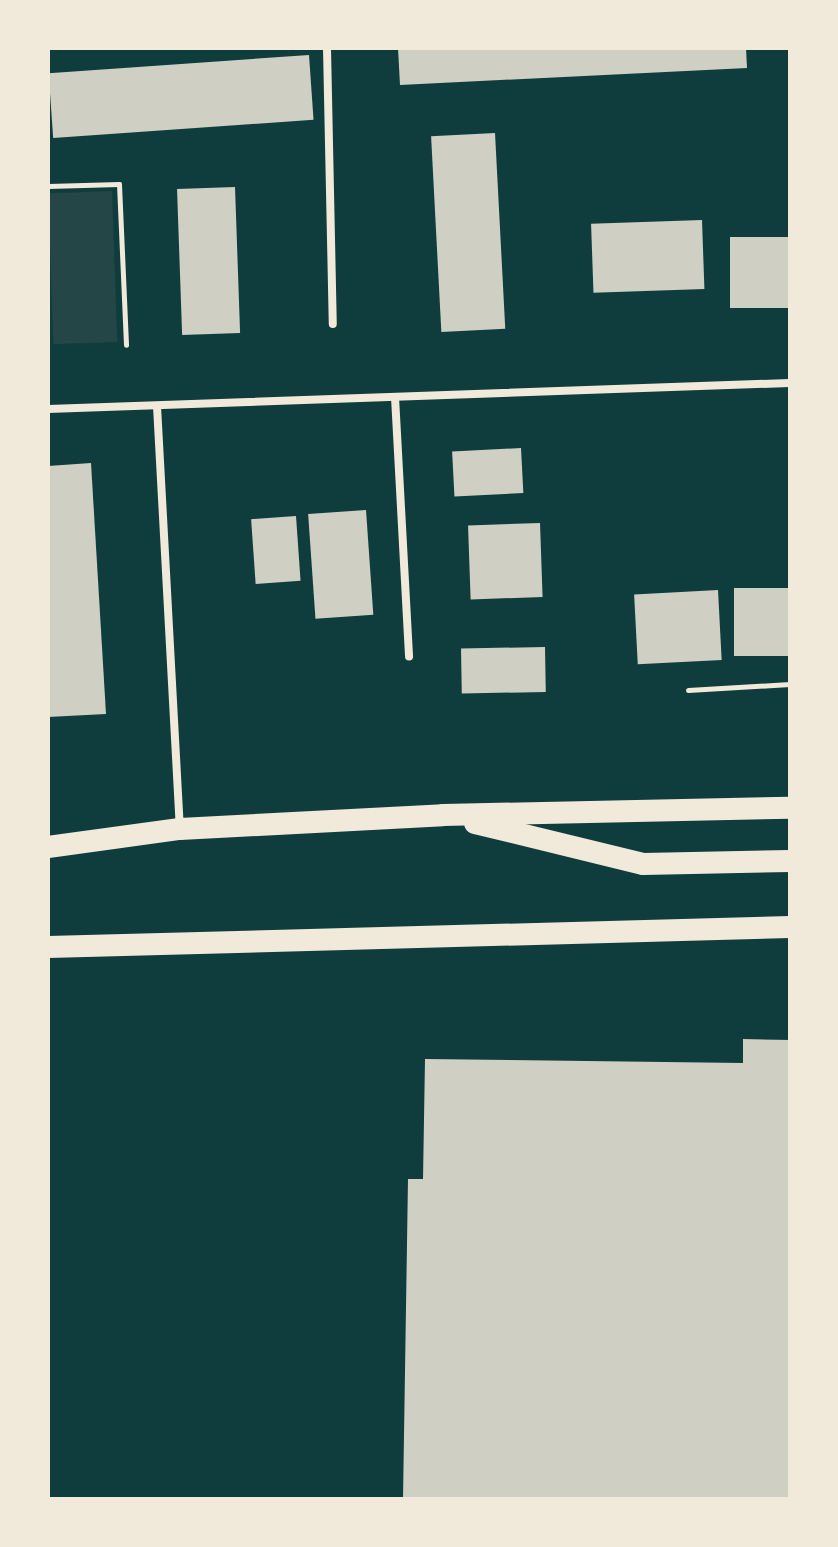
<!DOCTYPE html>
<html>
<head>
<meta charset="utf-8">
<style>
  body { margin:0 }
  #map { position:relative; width:838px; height:1547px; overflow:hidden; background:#0f3d3e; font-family:"Golos Text",sans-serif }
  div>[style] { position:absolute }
  .green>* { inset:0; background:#244646; transform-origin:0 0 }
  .building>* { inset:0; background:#cfcfc3; transform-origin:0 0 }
  .path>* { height:5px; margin:-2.5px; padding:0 2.5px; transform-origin:2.5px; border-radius:2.5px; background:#f1e9da }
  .minor>* { height:8px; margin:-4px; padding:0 4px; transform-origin:4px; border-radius:4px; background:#f1e9da }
  .trunk>* { height:22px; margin:-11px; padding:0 11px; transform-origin:11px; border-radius:11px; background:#f1e9da }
  span { translate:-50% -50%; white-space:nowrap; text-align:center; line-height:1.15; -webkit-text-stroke:8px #f1e9da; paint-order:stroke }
  .frame { position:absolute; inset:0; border:50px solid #f1e9da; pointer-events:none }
</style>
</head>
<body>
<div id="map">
  <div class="green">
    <div style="left:112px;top:191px;width:151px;height:64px;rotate:88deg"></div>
  </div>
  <div class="building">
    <div style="clip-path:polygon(398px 48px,746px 48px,747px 68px,400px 85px)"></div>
    <div style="left:309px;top:55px;width:65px;height:261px;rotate:86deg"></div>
    <div style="left:495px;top:133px;width:196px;height:64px;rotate:87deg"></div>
    <div style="left:235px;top:187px;width:146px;height:58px;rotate:88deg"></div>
    <div style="left:702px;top:220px;width:69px;height:111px;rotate:88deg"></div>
    <div style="left:790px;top:237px;width:71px;height:60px;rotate:90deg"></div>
    <div style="left:521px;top:448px;width:45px;height:69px;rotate:87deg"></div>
    <div style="clip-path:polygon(91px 463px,106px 714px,48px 717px,48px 466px)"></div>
    <div style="left:366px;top:510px;width:105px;height:58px;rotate:86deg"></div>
    <div style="left:296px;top:516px;width:65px;height:45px;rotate:86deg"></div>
    <div style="left:540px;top:523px;width:74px;height:72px;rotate:88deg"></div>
    <div style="left:790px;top:588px;width:68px;height:56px;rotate:90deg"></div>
    <div style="left:718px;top:590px;width:70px;height:84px;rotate:87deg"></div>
    <div style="left:545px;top:647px;width:45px;height:84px;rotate:89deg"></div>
    <div style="clip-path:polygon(743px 1039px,790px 1040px,790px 1499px,403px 1499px,408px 1179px,423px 1179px,425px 1059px,743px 1063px)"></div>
  </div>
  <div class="path">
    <div style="left:48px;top:186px;width:71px;rotate:-1.6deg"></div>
    <div style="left:119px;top:184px;width:161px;rotate:87.5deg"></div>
    <div style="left:688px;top:690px;width:102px;rotate:-3.4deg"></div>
  </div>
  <div class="minor">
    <div style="left:327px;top:48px;width:276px;rotate:88.8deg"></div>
    <div style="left:395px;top:397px;width:260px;rotate:86.9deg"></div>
    <div style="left:157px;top:406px;width:423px;rotate:86.9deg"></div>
    <div style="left:48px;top:409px;width:742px;rotate:-2.01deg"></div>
  </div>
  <div class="trunk">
    <div style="left:475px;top:823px;width:173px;rotate:13.7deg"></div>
    <div style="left:643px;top:864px;width:147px;rotate:-1.2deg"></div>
    <div style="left:48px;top:847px;width:133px;rotate:-7.8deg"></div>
    <div style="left:180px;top:829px;width:263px;rotate:-3deg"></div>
    <div style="left:443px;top:815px;width:347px;rotate:-1.2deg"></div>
    <div style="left:48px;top:947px;width:742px;rotate:-1.54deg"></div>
  </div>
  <div class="frame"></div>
</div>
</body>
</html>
